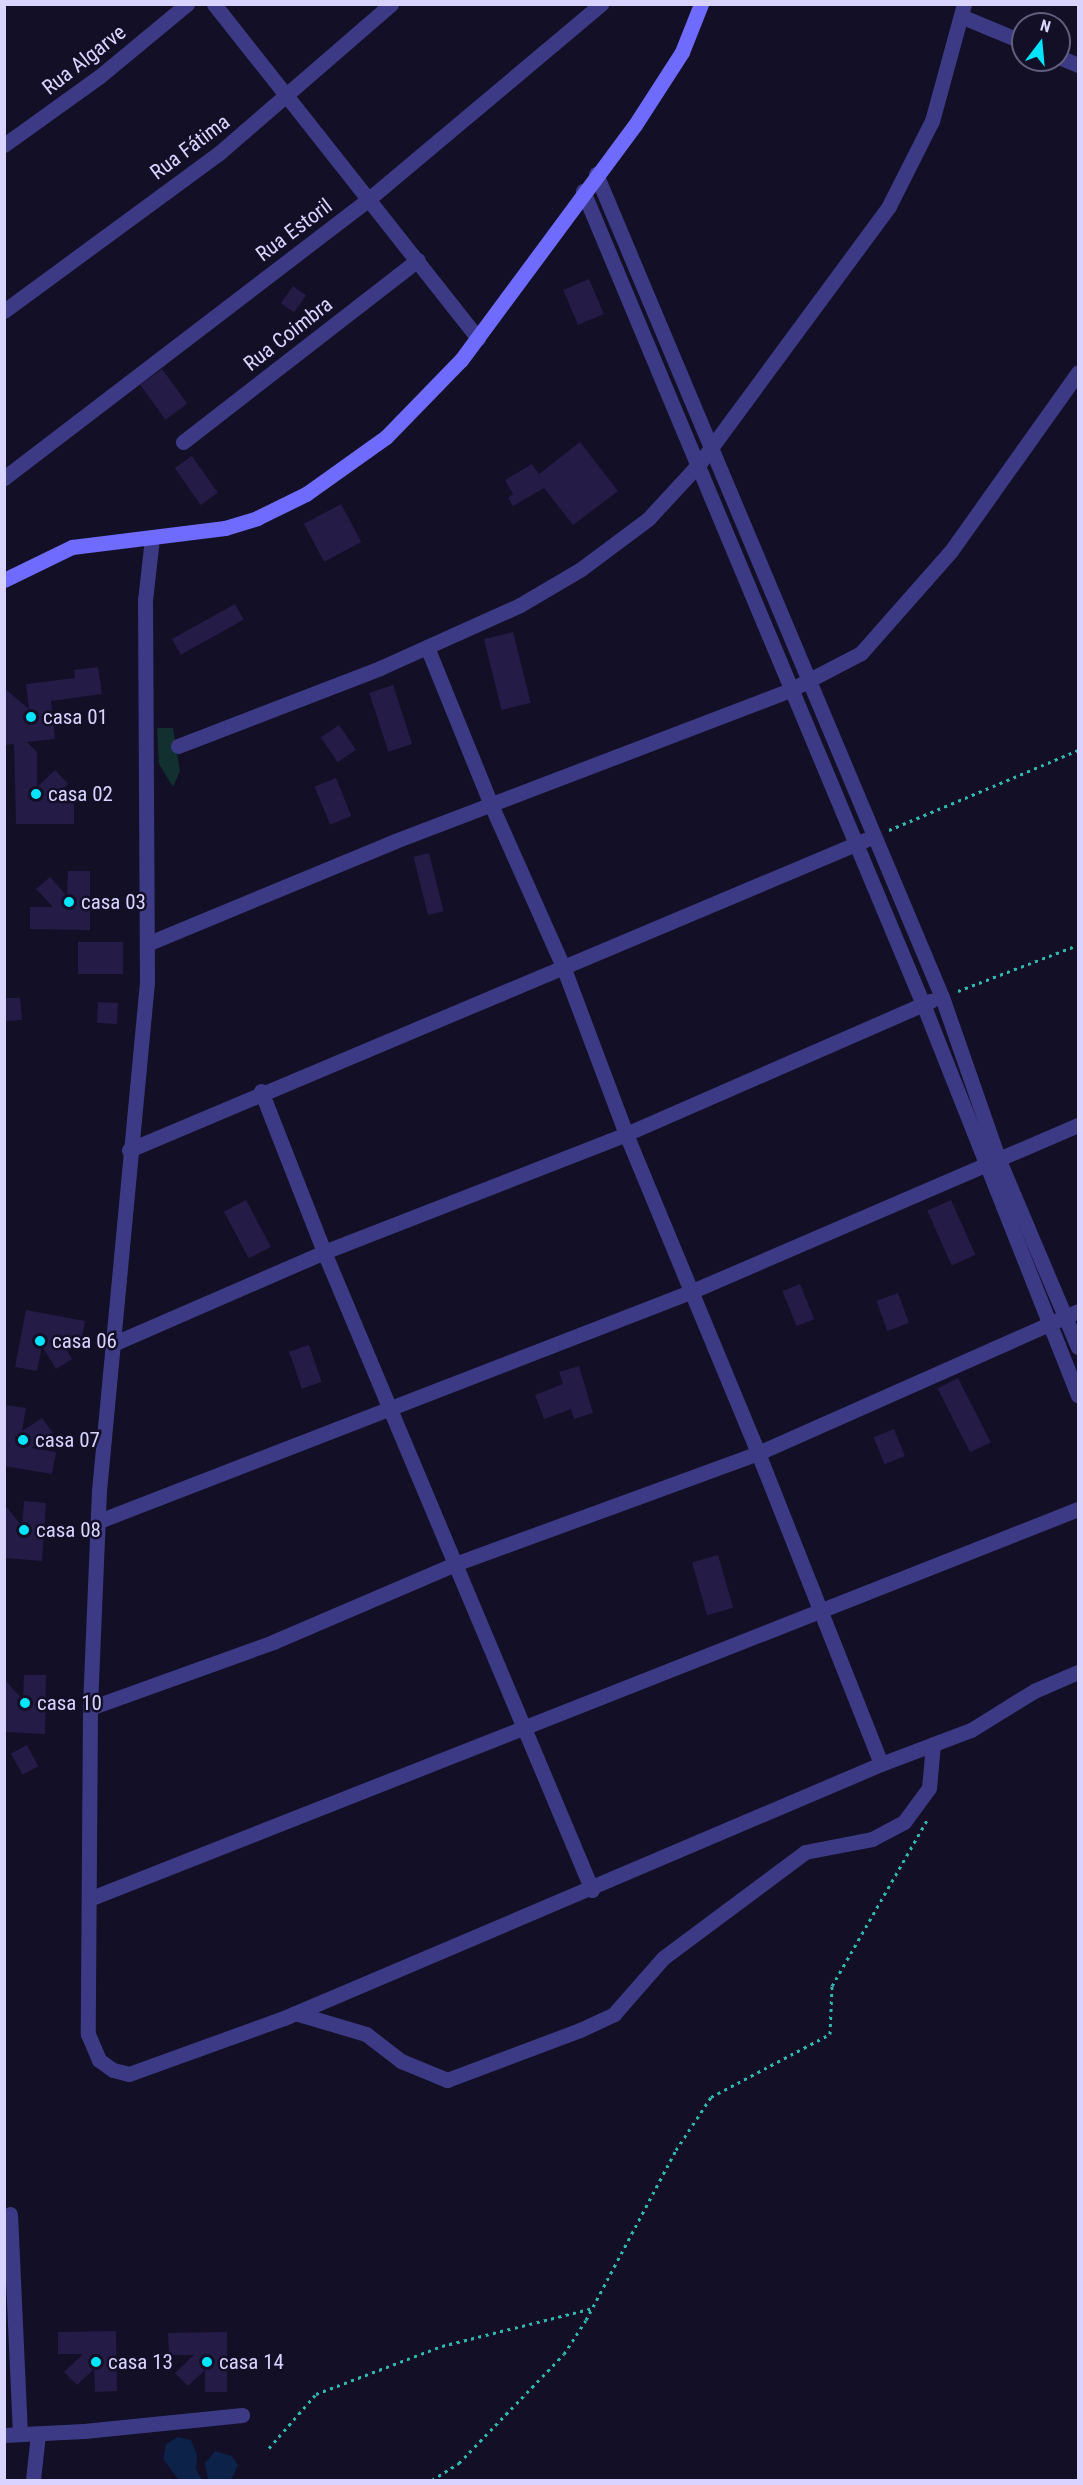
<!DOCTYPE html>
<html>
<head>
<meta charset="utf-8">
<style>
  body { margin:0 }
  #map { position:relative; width:1083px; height:2485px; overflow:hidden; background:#130f26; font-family:"Roboto Condensed",sans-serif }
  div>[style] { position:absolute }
  .green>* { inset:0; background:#12302f }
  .water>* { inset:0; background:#0c2248 }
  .building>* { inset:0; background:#241b47; transform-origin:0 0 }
  .path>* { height:3px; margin-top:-1.5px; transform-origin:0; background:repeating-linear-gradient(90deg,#2fb8b0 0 3px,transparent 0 7.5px) }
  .street>* { height:15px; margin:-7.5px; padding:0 7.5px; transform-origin:7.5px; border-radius:7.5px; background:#3d3a85 }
  .secondary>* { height:15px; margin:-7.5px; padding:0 7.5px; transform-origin:7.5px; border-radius:7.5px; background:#6f6bff }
  .dots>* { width:16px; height:16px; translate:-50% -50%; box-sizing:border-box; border:3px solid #130f26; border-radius:50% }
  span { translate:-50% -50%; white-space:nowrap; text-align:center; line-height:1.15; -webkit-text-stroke:5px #130f26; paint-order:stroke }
  .street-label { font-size:21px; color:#d9d4ff }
  .poi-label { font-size:21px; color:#d9d4ff }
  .left { translate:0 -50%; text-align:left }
  .frame { position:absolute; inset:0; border:6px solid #d9d4ff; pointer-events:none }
  .north { position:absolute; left:1011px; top:12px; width:60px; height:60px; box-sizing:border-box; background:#130f26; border:2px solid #625e7d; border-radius:50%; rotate:16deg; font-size:16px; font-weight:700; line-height:24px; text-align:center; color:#d9d4ff }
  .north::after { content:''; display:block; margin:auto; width:21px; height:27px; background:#00e5ff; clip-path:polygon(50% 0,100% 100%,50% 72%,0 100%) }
</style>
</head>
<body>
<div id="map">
  <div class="green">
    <div style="clip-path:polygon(157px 728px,173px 728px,180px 771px,173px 787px,159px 764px)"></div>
  </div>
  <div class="water">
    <div style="clip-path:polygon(178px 2437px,191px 2440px,197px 2455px,196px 2469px,202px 2480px,179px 2480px,163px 2459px,166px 2444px)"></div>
    <div style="clip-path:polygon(215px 2451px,232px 2456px,238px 2465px,231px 2480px,208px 2480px,205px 2463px)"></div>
  </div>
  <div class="building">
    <div style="left:589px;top:279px;width:38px;height:28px;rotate:67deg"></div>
    <div style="left:293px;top:286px;width:16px;height:21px;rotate:35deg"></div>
    <div style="left:162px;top:369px;width:43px;height:27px;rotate:54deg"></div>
    <div style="clip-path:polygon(580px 442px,618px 491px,573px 525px,544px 488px,513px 506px,508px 498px,513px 494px,505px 480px,532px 464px,539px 474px)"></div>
    <div style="left:192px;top:456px;width:45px;height:21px;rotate:55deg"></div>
    <div style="left:341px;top:504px;width:43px;height:42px;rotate:62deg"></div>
    <div style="left:235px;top:604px;width:18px;height:72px;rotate:61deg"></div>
    <div style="left:513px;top:632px;width:73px;height:30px;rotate:76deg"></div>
    <div style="clip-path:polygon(98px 667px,102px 694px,51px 701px,55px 739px,27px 742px,37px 752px,37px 787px,55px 770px,68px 784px,49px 802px,74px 801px,74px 824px,16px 824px,14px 744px,4px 745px,4px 688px,29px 709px,26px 684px,75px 678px,74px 670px)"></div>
    <div style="left:393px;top:685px;width:62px;height:25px;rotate:72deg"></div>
    <div style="left:339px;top:725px;width:30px;height:22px;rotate:56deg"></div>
    <div style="left:336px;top:778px;width:41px;height:23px;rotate:68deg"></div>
    <div style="left:429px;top:853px;width:60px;height:16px;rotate:76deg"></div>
    <div style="clip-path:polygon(68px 871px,90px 871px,90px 930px,30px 929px,30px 907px,53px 907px,36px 889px,50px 877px,67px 896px)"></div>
    <div style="left:123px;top:942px;width:32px;height:45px;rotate:90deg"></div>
    <div style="clip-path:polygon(4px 998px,20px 998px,22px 1020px,4px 1021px)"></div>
    <div style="left:98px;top:1002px;width:20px;height:21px;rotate:3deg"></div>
    <div style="left:246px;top:1200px;width:53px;height:25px;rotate:62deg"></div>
    <div style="left:951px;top:1200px;width:60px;height:26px;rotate:66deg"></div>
    <div style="left:800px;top:1284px;width:38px;height:19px;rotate:68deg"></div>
    <div style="left:898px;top:1293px;width:32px;height:23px;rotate:70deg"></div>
    <div style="clip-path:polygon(26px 1310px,85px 1321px,81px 1343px,59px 1338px,72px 1359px,56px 1369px,42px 1346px,37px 1371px,15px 1367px)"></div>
    <div style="left:309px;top:1345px;width:39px;height:21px;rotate:71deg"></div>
    <div style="clip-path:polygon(579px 1366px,593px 1413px,574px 1419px,571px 1409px,544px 1419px,535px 1395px,563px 1384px,559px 1372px)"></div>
    <div style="left:958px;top:1378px;width:72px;height:23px;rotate:63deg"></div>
    <div style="clip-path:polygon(4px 1405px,26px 1408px,22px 1431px,42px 1418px,53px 1433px,31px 1448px,56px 1452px,52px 1474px,4px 1466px)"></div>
    <div style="left:894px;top:1429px;width:29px;height:22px;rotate:68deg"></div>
    <div style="clip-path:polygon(24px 1501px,46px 1503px,42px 1561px,4px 1558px,4px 1504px,22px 1526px)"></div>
    <div style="left:718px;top:1555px;width:55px;height:27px;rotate:74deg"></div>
    <div style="clip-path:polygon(24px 1675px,46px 1675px,45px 1734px,4px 1732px,4px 1679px,23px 1700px)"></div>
    <div style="left:27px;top:1745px;width:24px;height:18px;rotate:62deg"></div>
    <div style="clip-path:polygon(116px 2331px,117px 2391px,95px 2392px,94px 2369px,77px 2385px,64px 2372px,83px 2354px,58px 2354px,58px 2332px)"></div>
    <div style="clip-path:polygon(227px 2332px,227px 2392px,205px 2392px,205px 2370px,188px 2386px,175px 2373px,194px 2355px,169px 2355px,168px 2333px)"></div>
  </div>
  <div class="path">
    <div style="left:889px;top:830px;width:205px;rotate:-22.9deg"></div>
    <div style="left:958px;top:991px;width:129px;rotate:-21deg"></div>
    <div style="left:269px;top:2448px;width:72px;rotate:-49deg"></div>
    <div style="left:316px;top:2394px;width:135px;rotate:-20.9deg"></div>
    <div style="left:442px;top:2346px;width:156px;rotate:-14.1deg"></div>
    <div style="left:432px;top:2480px;width:32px;rotate:-32deg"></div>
    <div style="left:459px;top:2463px;width:151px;rotate:-46.1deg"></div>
    <div style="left:564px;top:2354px;width:40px;rotate:-57.1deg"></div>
    <div style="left:586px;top:2320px;width:192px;rotate:-62.1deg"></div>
    <div style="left:676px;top:2150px;width:64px;rotate:-56.6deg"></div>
    <div style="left:711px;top:2097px;width:135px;rotate:-27.9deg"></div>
    <div style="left:830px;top:2034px;width:48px;rotate:-87.6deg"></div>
    <div style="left:832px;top:1986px;width:191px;rotate:-60.2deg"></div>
  </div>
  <div class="street">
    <div style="left:214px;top:4px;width:426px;rotate:51.7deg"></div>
    <div style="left:963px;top:17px;width:65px;rotate:22.6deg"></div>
    <div style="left:1059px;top:57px;width:21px;rotate:23deg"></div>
    <div style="left:4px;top:145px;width:118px;rotate:-35.7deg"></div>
    <div style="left:100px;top:76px;width:113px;rotate:-39.6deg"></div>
    <div style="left:596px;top:174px;width:893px;rotate:67.2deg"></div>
    <div style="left:942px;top:997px;width:170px;rotate:70.8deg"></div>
    <div style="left:998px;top:1158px;width:205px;rotate:67.1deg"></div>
    <div style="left:583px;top:191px;width:881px;rotate:67.31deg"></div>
    <div style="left:923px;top:1004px;width:421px;rotate:68.4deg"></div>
    <div style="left:4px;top:311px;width:265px;rotate:-36.3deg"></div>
    <div style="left:218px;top:154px;width:229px;rotate:-40.9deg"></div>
    <div style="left:183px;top:442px;width:297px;rotate:-37.8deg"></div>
    <div style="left:4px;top:478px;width:461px;rotate:-37.4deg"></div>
    <div style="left:370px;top:198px;width:302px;rotate:-40deg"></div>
    <div style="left:152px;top:538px;width:62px;rotate:96.4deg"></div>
    <div style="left:145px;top:600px;width:382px;rotate:89.7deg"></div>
    <div style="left:147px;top:982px;width:511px;rotate:95.39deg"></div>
    <div style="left:99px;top:1491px;width:217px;rotate:92.4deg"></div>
    <div style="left:90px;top:1708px;width:326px;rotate:90.4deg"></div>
    <div style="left:88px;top:2034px;width:28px;rotate:67deg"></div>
    <div style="left:99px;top:2060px;width:17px;rotate:36deg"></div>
    <div style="left:113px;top:2070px;width:16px;rotate:14deg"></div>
    <div style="left:129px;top:2074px;width:165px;rotate:-19.9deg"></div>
    <div style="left:284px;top:2018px;width:649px;rotate:-23.05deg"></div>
    <div style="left:881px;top:1764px;width:96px;rotate:-20.7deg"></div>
    <div style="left:971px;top:1730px;width:74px;rotate:-31.8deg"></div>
    <div style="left:1034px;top:1691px;width:48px;rotate:-23.4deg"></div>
    <div style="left:427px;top:647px;width:173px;rotate:67.9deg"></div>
    <div style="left:492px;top:807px;width:177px;rotate:66deg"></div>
    <div style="left:564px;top:969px;width:176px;rotate:69.4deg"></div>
    <div style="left:626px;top:1134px;width:345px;rotate:67.5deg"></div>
    <div style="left:758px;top:1453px;width:334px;rotate:68.4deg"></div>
    <div style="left:178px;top:746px;width:217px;rotate:-21.1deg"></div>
    <div style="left:380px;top:668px;width:154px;rotate:-24.2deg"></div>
    <div style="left:520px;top:605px;width:71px;rotate:-30.5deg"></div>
    <div style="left:581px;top:569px;width:84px;rotate:-36.7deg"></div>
    <div style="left:648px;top:519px;width:75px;rotate:-47.2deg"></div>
    <div style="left:699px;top:464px;width:320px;rotate:-53.6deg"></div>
    <div style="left:889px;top:206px;width:95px;rotate:-63.2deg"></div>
    <div style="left:932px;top:121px;width:121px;rotate:-74.7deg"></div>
    <div style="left:149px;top:943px;width:266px;rotate:-22.5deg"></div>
    <div style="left:395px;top:841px;width:423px;rotate:-20.9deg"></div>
    <div style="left:790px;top:690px;width:80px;rotate:-27.5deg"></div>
    <div style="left:861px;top:653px;width:136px;rotate:-48.6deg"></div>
    <div style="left:951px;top:551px;width:219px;rotate:-54.6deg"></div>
    <div style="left:261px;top:1091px;width:173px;rotate:68.6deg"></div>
    <div style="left:324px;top:1252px;width:692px;rotate:67.21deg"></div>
    <div style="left:129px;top:1150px;width:799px;rotate:-22.84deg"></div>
    <div style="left:115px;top:1343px;width:228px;rotate:-23.5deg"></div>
    <div style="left:324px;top:1252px;width:324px;rotate:-21.3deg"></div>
    <div style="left:626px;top:1134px;width:333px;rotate:-23.6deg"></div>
    <div style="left:99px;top:1521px;width:634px;rotate:-21.18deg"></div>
    <div style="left:690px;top:1292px;width:422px;rotate:-23.3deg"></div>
    <div style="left:90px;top:1708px;width:195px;rotate:-19.8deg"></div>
    <div style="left:273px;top:1642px;width:198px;rotate:-23.2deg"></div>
    <div style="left:455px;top:1564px;width:323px;rotate:-20.1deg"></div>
    <div style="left:758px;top:1453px;width:350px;rotate:-23.9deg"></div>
    <div style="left:89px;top:1899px;width:1063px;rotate:-21.52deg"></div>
    <div style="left:295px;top:2013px;width:74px;rotate:16.5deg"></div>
    <div style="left:366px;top:2034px;width:44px;rotate:37.6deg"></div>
    <div style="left:401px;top:2061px;width:50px;rotate:22.4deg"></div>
    <div style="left:447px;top:2080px;width:142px;rotate:-20.6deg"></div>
    <div style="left:580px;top:2030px;width:38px;rotate:-25deg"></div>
    <div style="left:614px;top:2014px;width:74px;rotate:-48.8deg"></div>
    <div style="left:663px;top:1958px;width:177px;rotate:-36.7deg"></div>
    <div style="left:805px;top:1852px;width:68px;rotate:-11deg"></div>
    <div style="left:872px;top:1839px;width:36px;rotate:-28deg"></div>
    <div style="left:904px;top:1822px;width:42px;rotate:-53.7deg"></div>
    <div style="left:929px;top:1788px;width:44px;rotate:-84.8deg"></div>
    <div style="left:10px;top:2214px;width:220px;rotate:87.4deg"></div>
    <div style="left:4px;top:2435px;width:80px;rotate:-2.9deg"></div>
    <div style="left:84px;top:2431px;width:159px;rotate:-5.8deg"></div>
    <div style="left:33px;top:2480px;width:46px;rotate:-83.8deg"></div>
  </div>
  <div class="secondary">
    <div style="left:4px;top:580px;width:76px;rotate:-25.9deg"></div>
    <div style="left:72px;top:547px;width:154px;rotate:-7.1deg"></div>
    <div style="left:225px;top:528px;width:34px;rotate:-17deg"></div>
    <div style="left:257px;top:518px;width:55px;rotate:-26.1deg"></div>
    <div style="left:306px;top:494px;width:98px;rotate:-35.5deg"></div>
    <div style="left:386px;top:437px;width:107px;rotate:-45.8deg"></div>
    <div style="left:461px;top:360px;width:292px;rotate:-53.5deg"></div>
    <div style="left:635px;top:125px;width:87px;rotate:-57.2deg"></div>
    <div style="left:682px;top:52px;width:52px;rotate:-68.4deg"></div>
  </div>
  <div class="dots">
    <div style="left:31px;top:717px;background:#00e5ff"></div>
    <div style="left:36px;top:794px;background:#00e5ff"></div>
    <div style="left:69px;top:902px;background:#00e5ff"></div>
    <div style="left:40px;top:1341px;background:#00e5ff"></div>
    <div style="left:23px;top:1440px;background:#00e5ff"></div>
    <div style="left:24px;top:1530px;background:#00e5ff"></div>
    <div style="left:25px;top:1703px;background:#00e5ff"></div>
    <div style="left:96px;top:2362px;background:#00e5ff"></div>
    <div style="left:207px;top:2362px;background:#00e5ff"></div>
  </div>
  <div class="street-label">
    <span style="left:84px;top:60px;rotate:-38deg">Rua Algarve</span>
    <span style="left:190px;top:147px;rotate:-37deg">Rua Fátima</span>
    <span style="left:294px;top:230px;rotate:-37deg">Rua Estoril</span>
    <span style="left:288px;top:334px;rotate:-38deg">Rua Coimbra</span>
  </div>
  <div class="poi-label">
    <span class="left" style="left:43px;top:717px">casa 01</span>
    <span class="left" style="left:48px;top:794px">casa 02</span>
    <span class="left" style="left:81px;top:902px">casa 03</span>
    <span class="left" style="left:52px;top:1341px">casa 06</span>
    <span class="left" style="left:35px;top:1440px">casa 07</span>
    <span class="left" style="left:36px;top:1530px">casa 08</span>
    <span class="left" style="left:37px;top:1703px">casa 10</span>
    <span class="left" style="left:108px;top:2362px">casa 13</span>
    <span class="left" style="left:219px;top:2362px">casa 14</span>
  </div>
  <div class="frame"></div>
  <div class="north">N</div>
</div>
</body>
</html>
